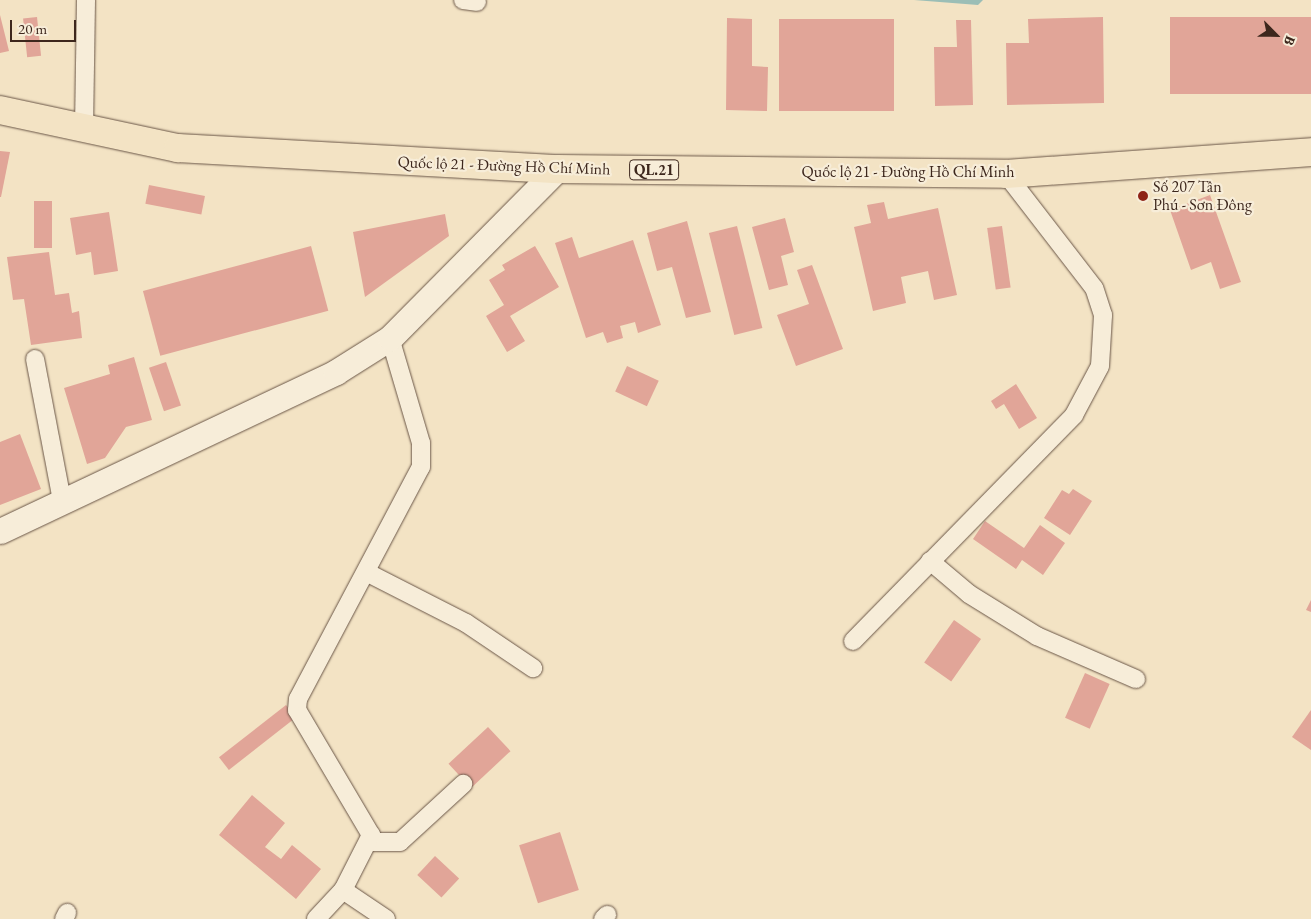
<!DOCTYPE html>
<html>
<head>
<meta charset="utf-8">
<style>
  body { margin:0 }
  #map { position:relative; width:1311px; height:919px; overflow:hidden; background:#f3e3c4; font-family:"EB Garamond",serif }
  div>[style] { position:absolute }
  .water>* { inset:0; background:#9bbeb6 }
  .building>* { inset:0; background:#e1a598; transform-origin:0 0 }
  .roads { filter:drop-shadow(0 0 1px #6a5647) drop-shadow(0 0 1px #6a5647) }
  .street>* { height:18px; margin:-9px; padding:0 9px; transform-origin:9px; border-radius:9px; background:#f7edd9 }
  .secondary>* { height:25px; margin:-12.5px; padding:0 12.5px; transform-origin:12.5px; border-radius:12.5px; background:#f7edd9 }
  .highway>* { height:28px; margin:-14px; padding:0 14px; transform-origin:14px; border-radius:14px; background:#f3e3c4 }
  .dots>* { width:14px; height:14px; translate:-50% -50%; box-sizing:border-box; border:2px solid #f7edd9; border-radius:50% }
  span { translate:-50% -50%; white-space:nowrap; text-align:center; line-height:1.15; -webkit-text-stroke:4.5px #f7edd9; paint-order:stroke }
  .shield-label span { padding:1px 4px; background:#f7edd9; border:1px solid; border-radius:4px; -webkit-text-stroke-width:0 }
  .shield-label { font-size:15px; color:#3d271d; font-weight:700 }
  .street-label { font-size:16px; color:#3d271d }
  .poi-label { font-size:16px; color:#3d271d }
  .left { translate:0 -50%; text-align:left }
  .north { position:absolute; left:1251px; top:10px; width:50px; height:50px; -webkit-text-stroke:4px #f7edd9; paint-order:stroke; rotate:113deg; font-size:14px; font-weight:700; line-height:20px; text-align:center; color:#3d271d }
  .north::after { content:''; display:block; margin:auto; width:18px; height:22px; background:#3d271d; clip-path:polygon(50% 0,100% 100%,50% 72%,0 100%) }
  .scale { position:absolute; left:10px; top:20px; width:66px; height:22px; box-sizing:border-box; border:2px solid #3d271d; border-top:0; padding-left:6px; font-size:15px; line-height:18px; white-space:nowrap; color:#3d271d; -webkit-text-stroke:4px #f7edd9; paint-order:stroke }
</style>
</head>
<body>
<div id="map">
  <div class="water">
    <div style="clip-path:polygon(914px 0,983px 0,978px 5px)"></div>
  </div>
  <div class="building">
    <div style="clip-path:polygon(0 15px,9px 51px,0 53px)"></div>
    <div style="left:37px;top:17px;width:39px;height:14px;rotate:84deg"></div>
    <div style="clip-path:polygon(1103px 17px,1104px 103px,1007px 105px,1006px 43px,1029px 43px,1028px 19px)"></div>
    <div style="left:1311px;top:17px;width:77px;height:141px;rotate:90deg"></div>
    <div style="clip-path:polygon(727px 18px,752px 19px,752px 66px,768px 67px,767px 111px,726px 110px)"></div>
    <div style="left:779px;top:19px;width:115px;height:92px"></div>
    <div style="clip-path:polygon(956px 20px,971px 20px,973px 105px,935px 106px,934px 47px,957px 47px)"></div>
    <div style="clip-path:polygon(0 151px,10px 152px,1px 197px,0 197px)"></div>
    <div style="left:149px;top:185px;width:57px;height:19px;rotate:11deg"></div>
    <div style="clip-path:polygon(1210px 195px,1241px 282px,1220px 289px,1211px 262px,1191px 270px,1170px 210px)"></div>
    <div style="left:52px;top:201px;width:47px;height:18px;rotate:90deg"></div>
    <div style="clip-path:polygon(884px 202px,888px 219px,938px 208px,957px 295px,934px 300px,928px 271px,901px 277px,906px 303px,873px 311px,854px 227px,871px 223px,867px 205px)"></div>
    <div style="clip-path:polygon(109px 212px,118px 271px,94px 275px,91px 252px,76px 255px,70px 218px)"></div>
    <div style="clip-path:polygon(445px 214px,449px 236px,365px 297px,353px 232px)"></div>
    <div style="clip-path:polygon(785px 218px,794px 252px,781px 256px,788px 285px,769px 290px,752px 227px)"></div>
    <div style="clip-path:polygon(687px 221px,711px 312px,686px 318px,672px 267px,657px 271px,647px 233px)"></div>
    <div style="left:737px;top:226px;width:105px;height:29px;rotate:76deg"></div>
    <div style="left:1002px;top:226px;width:62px;height:15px;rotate:82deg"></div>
    <div style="clip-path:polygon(572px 237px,579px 258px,633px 240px,661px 325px,638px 333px,635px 322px,620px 326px,623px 338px,607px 343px,603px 332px,586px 338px,555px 243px)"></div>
    <div style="left:311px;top:246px;width:67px;height:174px;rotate:75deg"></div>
    <div style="clip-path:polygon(535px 246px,559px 287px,510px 316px,525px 341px,507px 352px,486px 316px,504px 305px,489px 280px,505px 270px,502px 265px)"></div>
    <div style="clip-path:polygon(49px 252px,55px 295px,69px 293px,72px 313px,79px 311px,82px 338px,31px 345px,24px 299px,13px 300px,7px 257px)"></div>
    <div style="clip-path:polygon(812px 265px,843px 349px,796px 366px,777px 315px,809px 304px,797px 270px)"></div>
    <div style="clip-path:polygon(134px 357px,152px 420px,126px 427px,105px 458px,87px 464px,64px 388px,110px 374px,108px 365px)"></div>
    <div style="left:166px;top:362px;width:46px;height:18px;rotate:71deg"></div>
    <div style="left:627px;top:366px;width:35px;height:28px;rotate:25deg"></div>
    <div style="clip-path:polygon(1016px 384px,1037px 418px,1019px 429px,1004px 404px,996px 409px,991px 401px)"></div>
    <div style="clip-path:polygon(20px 434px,41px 489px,0 505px,0 442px)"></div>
    <div style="clip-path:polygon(1073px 489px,1092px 501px,1070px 535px,1044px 518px,1062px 490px,1069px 494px)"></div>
    <div style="clip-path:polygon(985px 521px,1024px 548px,1040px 525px,1065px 543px,1043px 575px,1022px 560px,1016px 569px,973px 539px)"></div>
    <div style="clip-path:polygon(1311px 600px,1311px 612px,1306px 610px)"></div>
    <div style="left:954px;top:620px;width:33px;height:52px;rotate:35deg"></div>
    <div style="left:1085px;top:673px;width:27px;height:49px;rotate:24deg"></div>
    <div style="left:286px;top:705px;width:16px;height:85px;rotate:52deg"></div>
    <div style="clip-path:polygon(1311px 710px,1311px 750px,1292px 737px)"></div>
    <div style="left:488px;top:727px;width:33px;height:54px;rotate:47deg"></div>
    <div style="clip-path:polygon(252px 795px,285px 823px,265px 847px,281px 859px,292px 845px,321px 869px,296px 899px,219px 835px)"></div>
    <div style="left:560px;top:832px;width:61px;height:43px;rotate:72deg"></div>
    <div style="left:435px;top:856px;width:33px;height:26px;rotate:43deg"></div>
  </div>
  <div class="roads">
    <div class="street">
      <div style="left:463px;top:0;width:14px;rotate:8deg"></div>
      <div style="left:84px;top:128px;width:128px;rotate:-89.1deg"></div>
      <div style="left:35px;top:359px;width:144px;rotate:79.2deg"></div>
      <div style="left:930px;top:561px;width:51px;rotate:40.2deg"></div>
      <div style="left:969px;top:594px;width:80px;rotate:31.7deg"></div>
      <div style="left:1037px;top:636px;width:108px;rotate:23.5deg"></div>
      <div style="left:368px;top:573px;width:110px;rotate:27deg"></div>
      <div style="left:466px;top:623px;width:81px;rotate:33.9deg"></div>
      <div style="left:853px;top:641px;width:316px;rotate:-45.6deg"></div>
      <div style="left:1074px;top:415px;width:55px;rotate:-62deg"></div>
      <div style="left:1100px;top:366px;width:51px;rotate:-86.6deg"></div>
      <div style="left:1103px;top:315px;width:28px;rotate:-108deg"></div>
      <div style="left:1094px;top:288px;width:144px;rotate:-127.7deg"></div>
      <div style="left:371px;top:842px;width:29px"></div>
      <div style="left:400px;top:842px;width:86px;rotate:-42.6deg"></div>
      <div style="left:64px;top:919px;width:7px;rotate:-63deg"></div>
      <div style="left:316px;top:919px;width:40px;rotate:-47deg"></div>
      <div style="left:386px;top:919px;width:52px;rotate:-146deg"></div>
      <div style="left:343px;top:890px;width:62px;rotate:-63deg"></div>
      <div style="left:371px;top:835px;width:145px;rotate:-120.6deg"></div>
      <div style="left:297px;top:710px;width:11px;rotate:-85deg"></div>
      <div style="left:298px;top:699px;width:263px;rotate:-62.1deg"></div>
      <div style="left:421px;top:467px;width:24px;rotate:-90deg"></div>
      <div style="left:421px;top:443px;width:109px;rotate:-106.4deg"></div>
      <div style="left:603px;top:919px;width:6px;rotate:-45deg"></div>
    </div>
    <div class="secondary">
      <div style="left:0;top:531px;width:372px;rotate:-25.3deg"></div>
      <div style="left:336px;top:372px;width:64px;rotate:-32.2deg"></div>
      <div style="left:390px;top:338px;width:238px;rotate:-45.3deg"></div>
    </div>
    <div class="highway">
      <div style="left:0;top:110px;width:182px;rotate:12.1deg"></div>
      <div style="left:178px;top:148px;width:380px;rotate:3.2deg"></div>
      <div style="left:557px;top:169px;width:449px;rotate:0.6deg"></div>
      <div style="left:1006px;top:174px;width:306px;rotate:-4.1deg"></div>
    </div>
  </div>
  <div class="dots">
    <div style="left:1143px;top:196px;background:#8f2418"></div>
  </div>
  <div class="shield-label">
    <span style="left:654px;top:170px">QL.21</span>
  </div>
  <div class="street-label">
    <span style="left:504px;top:166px;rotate:2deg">Quốc lộ 21 - Đường Hồ Chí Minh</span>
    <span style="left:908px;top:172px">Quốc lộ 21 - Đường Hồ Chí Minh</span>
  </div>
  <div class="poi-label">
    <span class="left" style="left:1153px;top:196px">Số 207 Tân<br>Phú - Sơn Đông</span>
  </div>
  <div class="north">B</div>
  <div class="scale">20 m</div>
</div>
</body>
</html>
